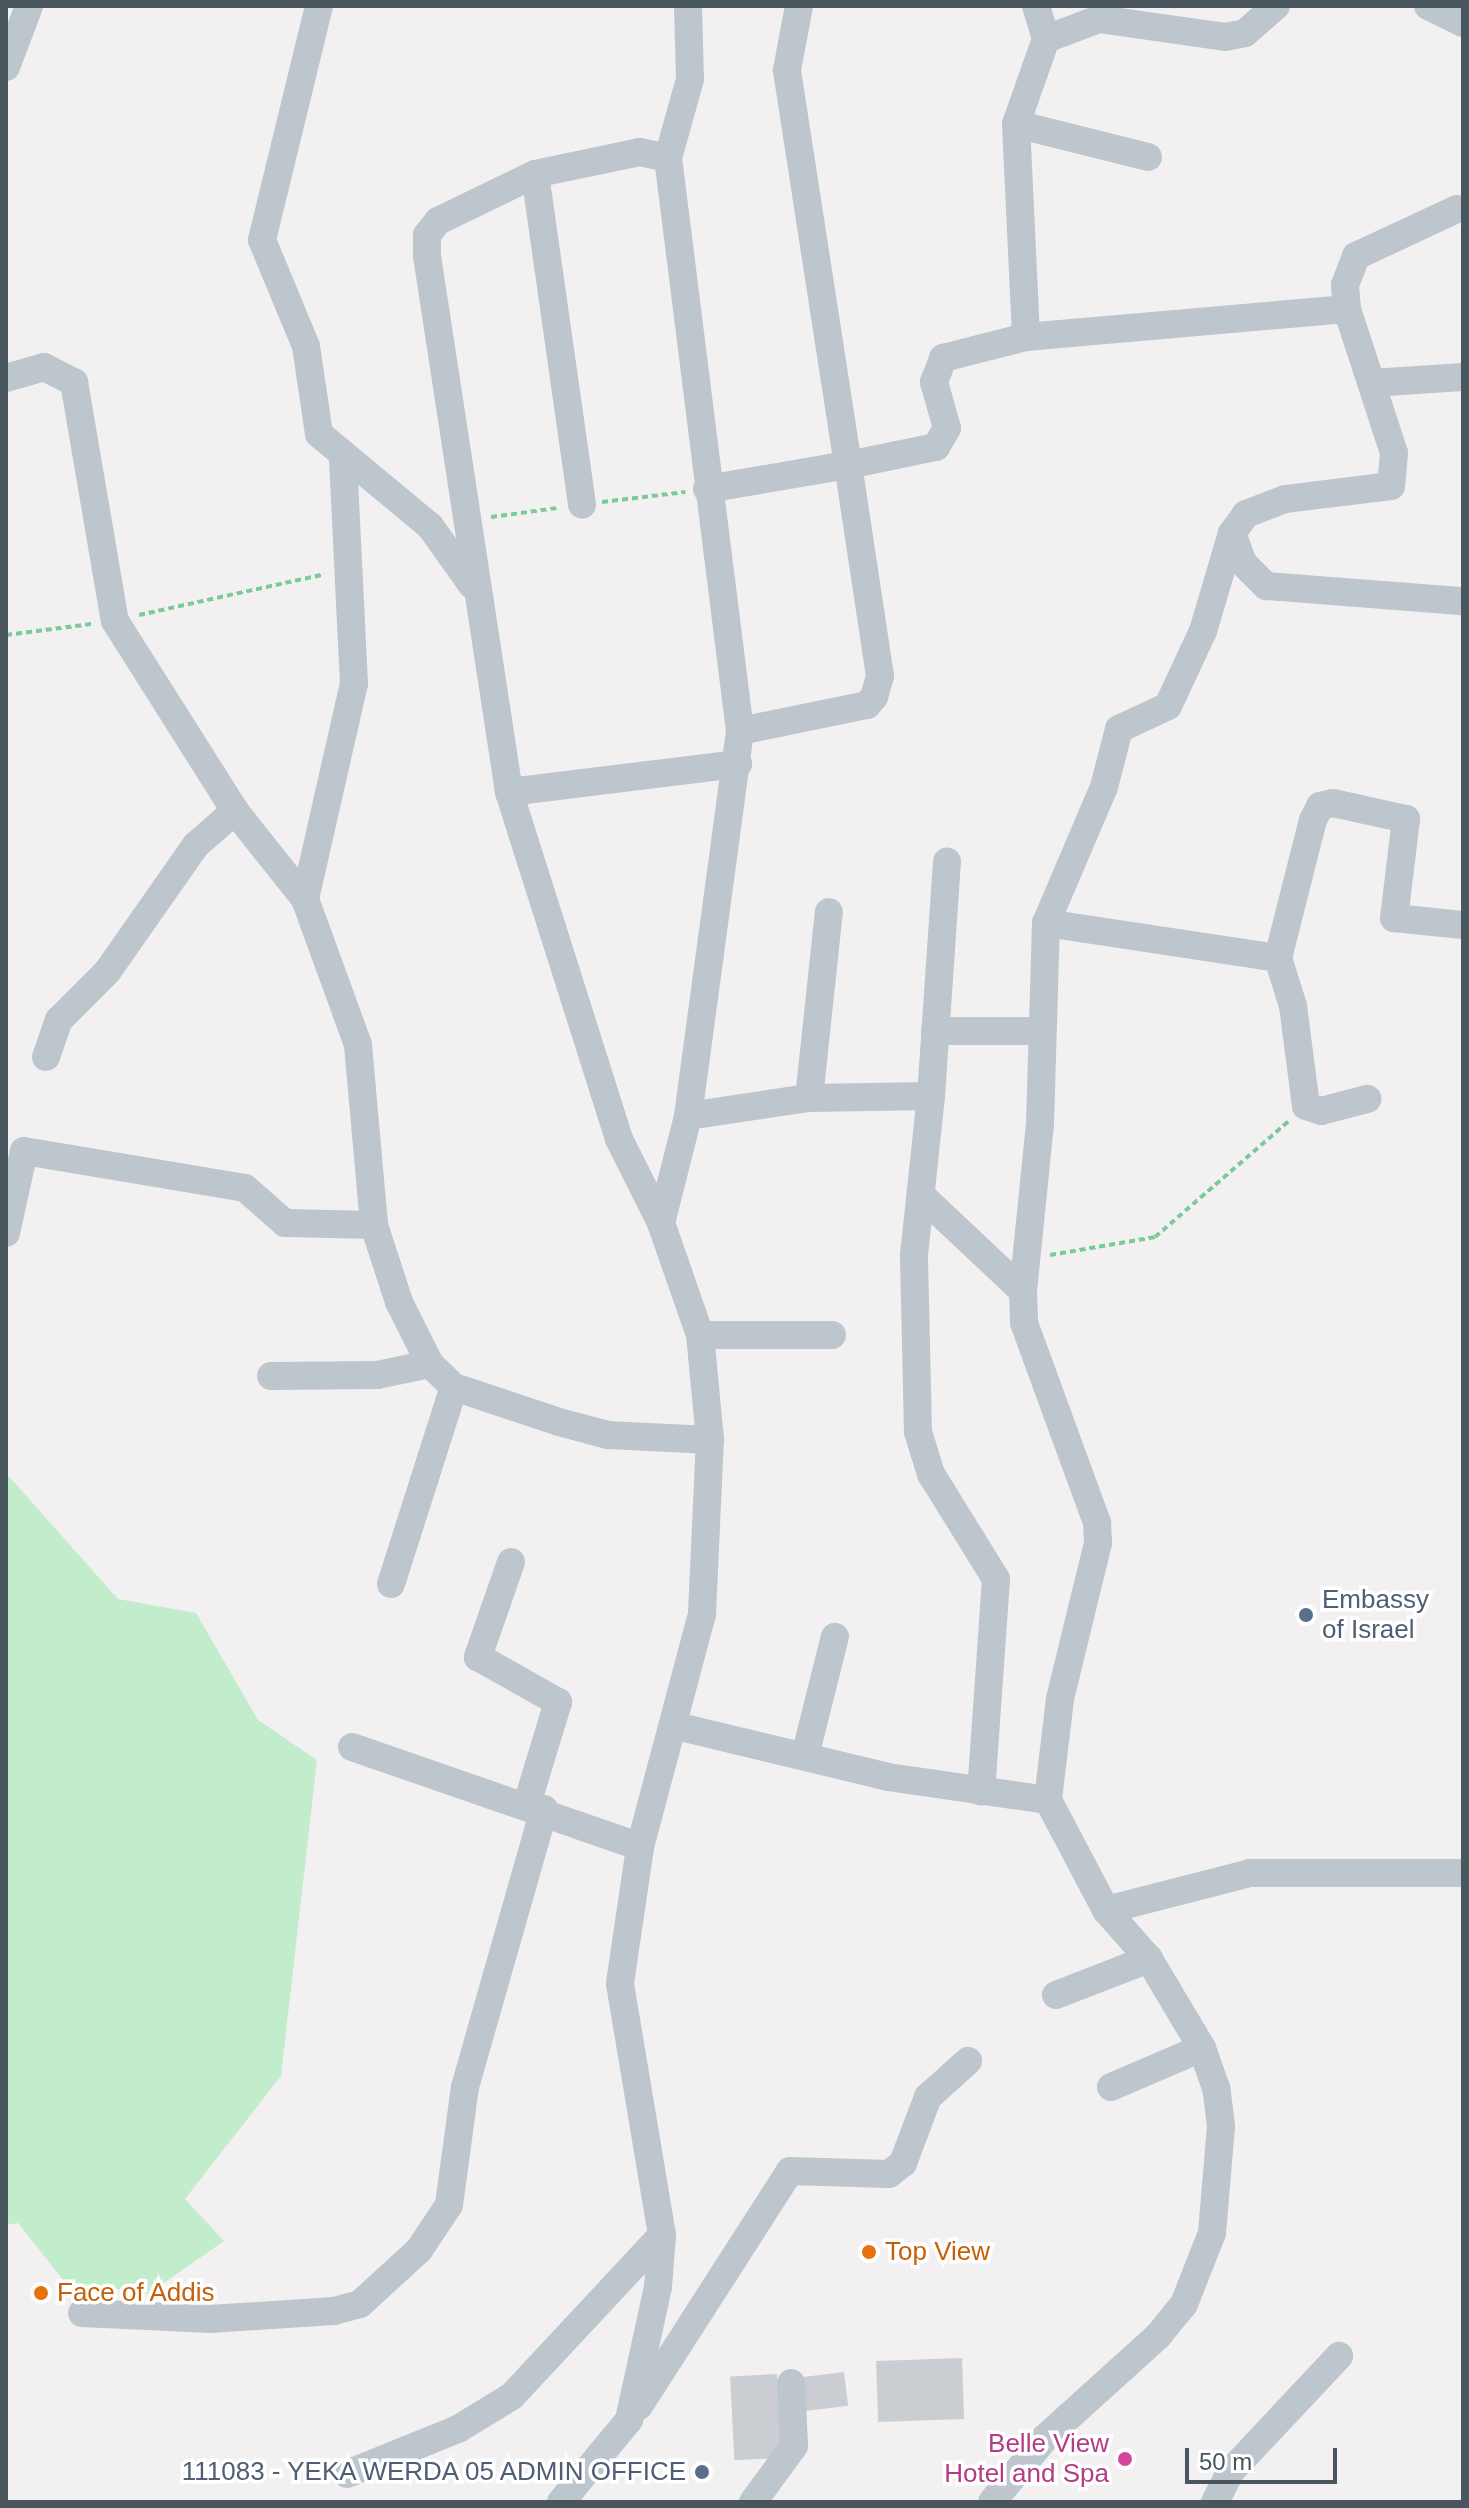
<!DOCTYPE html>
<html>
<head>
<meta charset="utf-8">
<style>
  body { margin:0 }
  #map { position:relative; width:1469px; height:2508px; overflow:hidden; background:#f3f0f1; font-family:Arial,sans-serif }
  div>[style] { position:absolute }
  .green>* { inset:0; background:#c1edcd }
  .building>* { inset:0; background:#caced2; transform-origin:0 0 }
  .path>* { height:4px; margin-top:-2px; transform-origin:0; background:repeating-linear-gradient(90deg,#7bca9a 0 6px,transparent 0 10px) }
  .minor>* { height:28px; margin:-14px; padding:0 14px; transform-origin:14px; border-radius:14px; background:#bdc6cc }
  .dots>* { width:22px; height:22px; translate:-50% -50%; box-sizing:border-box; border:4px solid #fff; border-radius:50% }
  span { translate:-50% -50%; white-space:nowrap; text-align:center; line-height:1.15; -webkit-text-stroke:7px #fff; paint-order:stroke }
  .service-label { font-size:26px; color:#4e5e75 }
  .left { translate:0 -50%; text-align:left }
  .right { translate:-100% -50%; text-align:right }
  .food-label { font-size:26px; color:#c56008 }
  .hotel-label { font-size:26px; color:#b23c85 }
  .frame { position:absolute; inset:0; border:8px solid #49565d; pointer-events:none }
  .scale { position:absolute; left:1185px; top:2448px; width:152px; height:36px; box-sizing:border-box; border:4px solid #49565d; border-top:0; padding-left:10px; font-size:24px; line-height:28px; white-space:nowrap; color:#49565d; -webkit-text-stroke:6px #fff; paint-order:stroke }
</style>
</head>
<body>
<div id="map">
  <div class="green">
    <div style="clip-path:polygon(6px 1473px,118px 1599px,196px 1613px,258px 1720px,317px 1760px,281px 2076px,185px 2199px,224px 2241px,148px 2294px,64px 2281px,18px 2223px,6px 2225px)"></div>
  </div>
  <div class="building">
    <div style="left:962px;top:2358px;width:61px;height:86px;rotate:88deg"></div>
    <div style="left:844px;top:2372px;width:34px;height:49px;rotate:83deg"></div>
    <div style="left:777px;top:2374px;width:84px;height:47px;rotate:87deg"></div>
  </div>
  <div class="path">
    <div style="left:602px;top:502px;width:84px;rotate:-6.9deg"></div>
    <div style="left:491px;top:517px;width:68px;rotate:-7.7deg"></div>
    <div style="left:139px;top:615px;width:190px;rotate:-12.4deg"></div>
    <div style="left:6px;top:635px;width:86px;rotate:-7.4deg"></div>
    <div style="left:1050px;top:1255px;width:107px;rotate:-9.7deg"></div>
    <div style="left:1155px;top:1237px;width:177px;rotate:-40.9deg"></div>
  </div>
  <div class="minor">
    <div style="left:319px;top:6px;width:241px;rotate:103.7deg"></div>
    <div style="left:262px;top:240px;width:115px;rotate:67.5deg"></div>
    <div style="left:306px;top:346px;width:89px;rotate:81.6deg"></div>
    <div style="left:319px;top:434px;width:144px;rotate:39.7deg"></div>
    <div style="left:430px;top:526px;width:72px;rotate:54.6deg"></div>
    <div style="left:1036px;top:6px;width:34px;rotate:73deg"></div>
    <div style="left:1046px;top:39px;width:57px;rotate:-20.7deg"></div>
    <div style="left:1105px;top:6px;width:14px;rotate:115deg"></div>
    <div style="left:1099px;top:19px;width:127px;rotate:8.1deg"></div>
    <div style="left:1225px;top:37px;width:20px;rotate:-11deg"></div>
    <div style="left:1245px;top:33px;width:41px;rotate:-41.1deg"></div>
    <div style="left:1428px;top:6px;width:39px;rotate:26deg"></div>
    <div style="left:6px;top:67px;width:65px;rotate:-69.3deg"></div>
    <div style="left:1016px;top:124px;width:90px;rotate:-70.6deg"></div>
    <div style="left:1148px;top:157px;width:136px;rotate:-166deg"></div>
    <div style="left:1016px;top:124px;width:213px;rotate:87.3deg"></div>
    <div style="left:1026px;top:337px;width:322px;rotate:-5deg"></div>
    <div style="left:1347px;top:309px;width:24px;rotate:-95deg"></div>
    <div style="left:1345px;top:285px;width:31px;rotate:-69deg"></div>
    <div style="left:1356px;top:256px;width:111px;rotate:-25deg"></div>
    <div style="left:668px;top:158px;width:82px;rotate:-74.4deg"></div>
    <div style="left:690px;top:79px;width:73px;rotate:-91.6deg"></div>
    <div style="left:535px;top:174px;width:334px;rotate:81.9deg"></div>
    <div style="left:1347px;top:309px;width:151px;rotate:71.9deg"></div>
    <div style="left:1394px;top:453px;width:33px;rotate:95deg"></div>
    <div style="left:1391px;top:486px;width:107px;rotate:173deg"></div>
    <div style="left:1285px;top:499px;width:42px;rotate:159deg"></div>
    <div style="left:1246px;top:514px;width:24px;rotate:126deg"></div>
    <div style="left:1232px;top:533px;width:32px;rotate:70deg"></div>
    <div style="left:1243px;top:563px;width:33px;rotate:45deg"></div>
    <div style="left:1266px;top:586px;width:198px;rotate:4.4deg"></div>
    <div style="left:6px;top:378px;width:40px;rotate:-16deg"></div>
    <div style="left:44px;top:367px;width:34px;rotate:27deg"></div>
    <div style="left:74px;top:382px;width:242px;rotate:80.3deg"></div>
    <div style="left:115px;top:621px;width:225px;rotate:57.7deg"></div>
    <div style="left:235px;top:811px;width:112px;rotate:51.5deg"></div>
    <div style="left:305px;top:899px;width:155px;rotate:70deg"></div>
    <div style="left:358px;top:1045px;width:181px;rotate:84.9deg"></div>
    <div style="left:374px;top:1225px;width:81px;rotate:72deg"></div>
    <div style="left:399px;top:1302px;width:69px;rotate:63.4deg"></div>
    <div style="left:430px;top:1364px;width:33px;rotate:44deg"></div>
    <div style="left:454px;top:1387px;width:111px;rotate:18.4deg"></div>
    <div style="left:559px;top:1422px;width:51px;rotate:14.9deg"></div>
    <div style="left:608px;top:1435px;width:102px;rotate:2.8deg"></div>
    <div style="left:1372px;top:383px;width:91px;rotate:-3.8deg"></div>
    <div style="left:707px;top:489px;width:143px;rotate:-9.7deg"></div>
    <div style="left:848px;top:465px;width:400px;rotate:-98.8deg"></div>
    <div style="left:787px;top:70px;width:65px;rotate:-79.4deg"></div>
    <div style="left:740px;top:731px;width:130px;rotate:-11.6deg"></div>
    <div style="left:867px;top:705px;width:11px;rotate:-49deg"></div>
    <div style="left:874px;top:697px;width:22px;rotate:-74deg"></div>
    <div style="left:880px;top:676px;width:213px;rotate:-98.6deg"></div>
    <div style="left:848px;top:465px;width:90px;rotate:-11.6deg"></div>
    <div style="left:936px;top:447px;width:22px;rotate:-60deg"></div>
    <div style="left:947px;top:428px;width:48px;rotate:-105.8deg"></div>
    <div style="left:934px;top:382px;width:26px;rotate:-69deg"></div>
    <div style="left:943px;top:358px;width:86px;rotate:-14.2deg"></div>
    <div style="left:509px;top:792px;width:231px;rotate:-7deg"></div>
    <div style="left:305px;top:899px;width:221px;rotate:-77.2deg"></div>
    <div style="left:354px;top:684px;width:227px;rotate:-92.8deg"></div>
    <div style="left:1046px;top:923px;width:235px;rotate:8.6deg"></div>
    <div style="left:1278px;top:958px;width:142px;rotate:-75.8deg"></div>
    <div style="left:1313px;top:820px;width:16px;rotate:-63deg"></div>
    <div style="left:1320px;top:806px;width:13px;rotate:-13deg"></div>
    <div style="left:1333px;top:803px;width:75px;rotate:12.4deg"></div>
    <div style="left:1406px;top:819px;width:100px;rotate:96.9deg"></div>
    <div style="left:1394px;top:918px;width:69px;rotate:5.8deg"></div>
    <div style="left:1278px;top:958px;width:50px;rotate:72.6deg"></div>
    <div style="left:1293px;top:1006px;width:101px;rotate:82.6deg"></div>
    <div style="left:1306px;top:1106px;width:16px;rotate:18deg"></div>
    <div style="left:1321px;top:1111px;width:48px;rotate:-14.6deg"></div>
    <div style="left:935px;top:1031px;width:107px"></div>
    <div style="left:46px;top:1057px;width:39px;rotate:-71deg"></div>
    <div style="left:59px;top:1020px;width:68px;rotate:-45deg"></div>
    <div style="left:107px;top:972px;width:155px;rotate:-55deg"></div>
    <div style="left:196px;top:845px;width:52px;rotate:-41.1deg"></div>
    <div style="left:931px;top:1096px;width:235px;rotate:-86.1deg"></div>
    <div style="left:809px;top:1098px;width:187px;rotate:-83.9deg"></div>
    <div style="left:688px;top:1116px;width:122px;rotate:-8.5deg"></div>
    <div style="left:809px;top:1098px;width:122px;rotate:-0.9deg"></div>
    <div style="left:931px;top:1096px;width:161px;rotate:96.1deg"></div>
    <div style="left:914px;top:1256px;width:176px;rotate:88.7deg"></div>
    <div style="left:918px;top:1432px;width:44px;rotate:72.8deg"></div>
    <div style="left:931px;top:1474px;width:123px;rotate:58.2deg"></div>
    <div style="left:996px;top:1579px;width:213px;rotate:94deg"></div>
    <div style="left:925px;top:1199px;width:134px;rotate:43.2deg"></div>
    <div style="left:1023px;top:1291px;width:32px;rotate:88deg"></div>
    <div style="left:1024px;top:1323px;width:213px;rotate:69.9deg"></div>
    <div style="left:1097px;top:1523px;width:20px;rotate:87deg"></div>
    <div style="left:1098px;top:1543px;width:161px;rotate:103.7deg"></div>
    <div style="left:1060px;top:1699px;width:102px;rotate:96.8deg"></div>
    <div style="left:1048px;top:1800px;width:124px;rotate:62.2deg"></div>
    <div style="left:6px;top:1233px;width:84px;rotate:-77.6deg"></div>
    <div style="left:24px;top:1151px;width:224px;rotate:9.5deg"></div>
    <div style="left:245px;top:1188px;width:53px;rotate:41.2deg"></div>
    <div style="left:285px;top:1223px;width:89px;rotate:1.3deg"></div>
    <div style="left:1023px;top:1291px;width:168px;rotate:-84.2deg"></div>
    <div style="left:1040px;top:1124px;width:201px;rotate:-88.3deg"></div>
    <div style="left:1046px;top:923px;width:148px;rotate:-66.9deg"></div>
    <div style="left:1104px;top:787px;width:60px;rotate:-75.5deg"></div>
    <div style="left:1119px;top:729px;width:54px;rotate:-25.1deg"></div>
    <div style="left:1168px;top:706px;width:83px;rotate:-65deg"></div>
    <div style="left:1203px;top:631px;width:102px;rotate:-73.5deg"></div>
    <div style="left:700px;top:1335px;width:132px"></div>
    <div style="left:271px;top:1376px;width:106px;rotate:-0.5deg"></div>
    <div style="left:377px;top:1375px;width:54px;rotate:-11.7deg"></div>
    <div style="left:511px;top:1562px;width:101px;rotate:109.2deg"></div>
    <div style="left:478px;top:1657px;width:92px;rotate:29.4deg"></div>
    <div style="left:558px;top:1702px;width:107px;rotate:106.9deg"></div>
    <div style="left:391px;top:1584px;width:207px;rotate:-72.3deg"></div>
    <div style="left:676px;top:1726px;width:218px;rotate:13.5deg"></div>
    <div style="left:888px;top:1777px;width:162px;rotate:8.2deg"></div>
    <div style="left:352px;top:1747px;width:305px;rotate:19.1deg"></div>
    <div style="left:805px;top:1756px;width:123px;rotate:-75.9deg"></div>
    <div style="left:1056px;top:1995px;width:100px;rotate:-21.2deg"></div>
    <div style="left:1111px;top:2087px;width:99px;rotate:-23.2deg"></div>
    <div style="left:82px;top:2313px;width:128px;rotate:2.7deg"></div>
    <div style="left:210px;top:2319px;width:124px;rotate:-3.7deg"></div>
    <div style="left:334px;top:2311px;width:27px;rotate:-15deg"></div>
    <div style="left:360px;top:2304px;width:80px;rotate:-42.5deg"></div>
    <div style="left:419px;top:2250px;width:54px;rotate:-56.3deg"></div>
    <div style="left:449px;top:2205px;width:119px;rotate:-82.3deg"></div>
    <div style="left:465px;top:2087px;width:289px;rotate:-74.1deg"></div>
    <div style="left:639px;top:2406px;width:279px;rotate:-57.3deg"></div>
    <div style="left:790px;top:2171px;width:99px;rotate:1.7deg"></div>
    <div style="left:889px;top:2174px;width:18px;rotate:-38deg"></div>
    <div style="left:903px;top:2163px;width:71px;rotate:-69.3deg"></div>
    <div style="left:928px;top:2097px;width:54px;rotate:-42deg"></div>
    <div style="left:347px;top:2474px;width:120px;rotate:-22.1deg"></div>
    <div style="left:458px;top:2429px;width:63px;rotate:-31.4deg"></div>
    <div style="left:512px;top:2396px;width:220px;rotate:-47deg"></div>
    <div style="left:561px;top:2502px;width:107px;rotate:-50.3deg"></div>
    <div style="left:629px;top:2420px;width:136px;rotate:-77.7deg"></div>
    <div style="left:658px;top:2287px;width:52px;rotate:-85.6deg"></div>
    <div style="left:662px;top:2235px;width:255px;rotate:-99.5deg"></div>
    <div style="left:620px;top:1983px;width:137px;rotate:-81.6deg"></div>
    <div style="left:640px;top:1847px;width:241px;rotate:-75.1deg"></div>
    <div style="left:702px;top:1614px;width:174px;rotate:-87.4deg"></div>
    <div style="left:710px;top:1440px;width:105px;rotate:-95.4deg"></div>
    <div style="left:700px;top:1335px;width:119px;rotate:-109.2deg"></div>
    <div style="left:661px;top:1223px;width:110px;rotate:-75.8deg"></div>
    <div style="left:688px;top:1116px;width:388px;rotate:-82.3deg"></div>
    <div style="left:740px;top:731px;width:578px;rotate:-97.16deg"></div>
    <div style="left:668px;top:158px;width:29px;rotate:-168deg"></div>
    <div style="left:640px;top:152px;width:107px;rotate:168.2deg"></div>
    <div style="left:535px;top:174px;width:108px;rotate:154.1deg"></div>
    <div style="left:438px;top:221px;width:18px;rotate:128deg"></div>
    <div style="left:427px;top:235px;width:21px;rotate:90deg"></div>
    <div style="left:427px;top:256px;width:542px;rotate:81.3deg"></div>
    <div style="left:509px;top:792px;width:364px;rotate:72.4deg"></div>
    <div style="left:619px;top:1139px;width:94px;rotate:63.4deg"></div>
    <div style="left:753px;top:2502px;width:69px;rotate:-53.8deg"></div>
    <div style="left:794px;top:2446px;width:63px;rotate:-92.7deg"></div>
    <div style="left:992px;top:2502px;width:82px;rotate:-50.5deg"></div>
    <div style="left:1044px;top:2439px;width:154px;rotate:-42.1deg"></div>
    <div style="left:1158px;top:2336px;width:41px;rotate:-50.9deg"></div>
    <div style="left:1184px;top:2304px;width:76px;rotate:-68.5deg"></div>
    <div style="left:1212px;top:2233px;width:107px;rotate:-85.2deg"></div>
    <div style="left:1221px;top:2126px;width:38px;rotate:-97deg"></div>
    <div style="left:1216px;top:2088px;width:42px;rotate:-109.3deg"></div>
    <div style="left:1202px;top:2048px;width:104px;rotate:-120.8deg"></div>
    <div style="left:1149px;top:1959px;width:65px;rotate:-131.3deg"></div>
    <div style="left:1106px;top:1910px;width:149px;rotate:-14.4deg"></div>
    <div style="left:1250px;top:1873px;width:213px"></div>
    <div style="left:1215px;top:2502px;width:35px;rotate:-63deg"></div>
    <div style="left:1231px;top:2471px;width:158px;rotate:-46.8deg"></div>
  </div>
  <div class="dots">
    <div style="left:1306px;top:1615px;background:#5c6f8a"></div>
    <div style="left:869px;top:2252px;background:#e8710a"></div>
    <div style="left:41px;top:2293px;background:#e8710a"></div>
    <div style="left:1125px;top:2459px;background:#d1479c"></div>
    <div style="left:702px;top:2472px;background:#5c6f8a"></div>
  </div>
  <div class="service-label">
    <span class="left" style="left:1322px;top:1615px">Embassy<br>of Israel</span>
    <span class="right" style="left:686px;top:2472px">111083 - YEKA WERDA 05 ADMIN OFFICE</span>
  </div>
  <div class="food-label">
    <span class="left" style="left:885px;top:2252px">Top View</span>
    <span class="left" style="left:57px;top:2293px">Face of Addis</span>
  </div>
  <div class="hotel-label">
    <span class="right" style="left:1109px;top:2459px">Belle View<br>Hotel and Spa</span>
  </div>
  <div class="frame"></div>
  <div class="scale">50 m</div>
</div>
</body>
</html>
